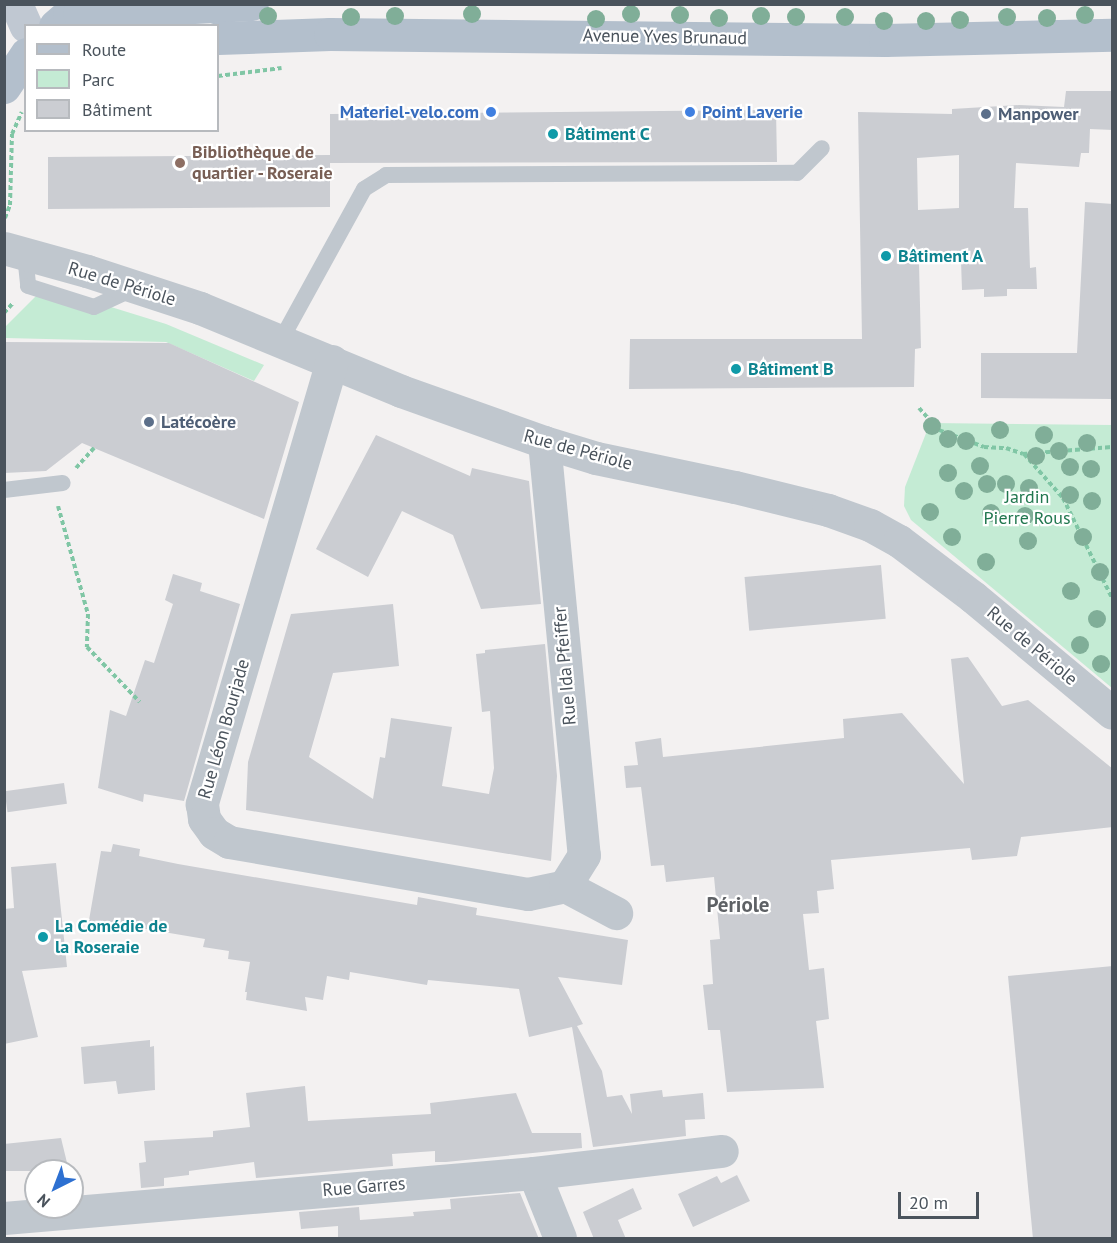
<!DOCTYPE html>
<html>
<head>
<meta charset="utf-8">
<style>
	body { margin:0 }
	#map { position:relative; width:1117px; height:1243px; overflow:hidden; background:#f3f1f1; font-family:"PT Sans",sans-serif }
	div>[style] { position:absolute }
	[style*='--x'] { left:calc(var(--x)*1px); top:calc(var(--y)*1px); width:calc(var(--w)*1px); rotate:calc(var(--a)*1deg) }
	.green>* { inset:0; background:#c4ebd4 }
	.building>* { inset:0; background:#cbcdd2; transform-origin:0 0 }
	.path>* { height:4px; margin-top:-2px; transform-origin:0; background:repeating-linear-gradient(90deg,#80c6a5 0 4.5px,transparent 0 7.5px) }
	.lane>* { height:16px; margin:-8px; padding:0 8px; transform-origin:8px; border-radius:8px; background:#c0c7ce }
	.street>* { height:33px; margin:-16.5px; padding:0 16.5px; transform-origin:16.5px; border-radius:16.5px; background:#c0c7ce }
	.secondary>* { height:33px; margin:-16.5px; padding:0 16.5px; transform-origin:16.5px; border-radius:16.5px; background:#c0c8d2 }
	.primary>* { height:33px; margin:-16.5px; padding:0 16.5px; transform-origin:16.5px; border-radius:16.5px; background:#b3bfcc }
	.trees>* { width:18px; height:18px; margin:-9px; border-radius:50%; background:#80ae98 }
	.dots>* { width:16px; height:16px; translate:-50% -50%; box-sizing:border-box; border:3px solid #fff; border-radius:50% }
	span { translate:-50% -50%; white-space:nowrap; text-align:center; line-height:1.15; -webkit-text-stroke:4.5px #fff; paint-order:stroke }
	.street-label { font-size:18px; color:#4a535c }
	.shop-label { font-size:18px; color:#366cbe; font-weight:700 }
	.right { translate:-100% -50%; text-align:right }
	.left { translate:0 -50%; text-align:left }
	.service-label { font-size:18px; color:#4e5e75; font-weight:700 }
	.culture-label { font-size:18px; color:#0d838f; font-weight:700 }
	.education-label { font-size:18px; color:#785e54; font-weight:700 }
	.park-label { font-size:18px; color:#21774f }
	.quarter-label { font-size:21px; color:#5e6165; font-weight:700 }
	.frame { position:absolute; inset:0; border:6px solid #4a535c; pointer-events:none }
	.legend { position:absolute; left:24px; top:24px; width:195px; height:108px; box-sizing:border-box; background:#fff; border:2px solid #b7babe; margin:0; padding:8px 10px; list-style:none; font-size:18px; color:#4a535c }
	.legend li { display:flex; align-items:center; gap:12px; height:30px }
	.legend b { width:30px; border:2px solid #b7babe }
	.north { position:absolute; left:24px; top:1159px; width:60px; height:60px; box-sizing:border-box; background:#fff; border:2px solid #b7babe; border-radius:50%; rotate:222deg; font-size:16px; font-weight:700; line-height:24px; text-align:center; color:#4a535c }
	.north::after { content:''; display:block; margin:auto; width:21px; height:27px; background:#2d70d1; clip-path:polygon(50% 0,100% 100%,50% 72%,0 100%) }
	.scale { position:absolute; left:898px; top:1192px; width:81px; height:27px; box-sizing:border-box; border:3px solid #4a535c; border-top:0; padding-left:8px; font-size:18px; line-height:21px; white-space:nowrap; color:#4a535c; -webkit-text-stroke:4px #fff; paint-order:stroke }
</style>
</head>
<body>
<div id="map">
	<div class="green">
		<div style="clip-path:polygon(36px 296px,111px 307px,166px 324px,264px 365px,254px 381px,166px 342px,6px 338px,6px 326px)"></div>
		<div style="clip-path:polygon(930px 423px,1112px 425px,1112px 688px,911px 520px,904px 506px,905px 487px)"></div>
	</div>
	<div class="building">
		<div style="clip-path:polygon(evenodd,1066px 91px,1113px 91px,1113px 130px,1090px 129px,1089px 153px,1081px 153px,1079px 167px,1016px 163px,1014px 208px,1028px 208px,1030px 268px,1036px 267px,1037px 289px,1007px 289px,1007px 296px,984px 297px,984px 289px,962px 290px,961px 261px,919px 263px,921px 348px,915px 349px,914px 387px,629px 389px,630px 339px,862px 339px,858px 112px,952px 114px,952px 109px,1019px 105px,1064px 107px,1066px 91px,959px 155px,959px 208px,918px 210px,917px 158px,959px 155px)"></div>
		<div style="clip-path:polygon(776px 110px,777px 162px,330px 163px,330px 207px,48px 209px,48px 157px,330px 155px,330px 114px)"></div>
		<div style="clip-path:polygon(1085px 202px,1113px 204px,1113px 399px,981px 398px,981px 353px,1077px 353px)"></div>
		<div style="clip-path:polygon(4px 342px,169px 343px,299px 402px,264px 519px,82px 443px,46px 471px,4px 473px)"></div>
		<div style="clip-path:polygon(376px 435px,470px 476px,472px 468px,529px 481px,541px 604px,481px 609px,453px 535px,402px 511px,368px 577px,316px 549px)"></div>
		<div style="left:881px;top:565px;width:54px;height:137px;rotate:85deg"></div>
		<div style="clip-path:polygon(173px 574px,202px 583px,200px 591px,240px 604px,184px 801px,144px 794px,143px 802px,98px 788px,110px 710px,126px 716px,145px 660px,154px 663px,173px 604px,165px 600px)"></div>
		<div style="clip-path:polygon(393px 604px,399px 666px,333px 673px,309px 757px,373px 799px,380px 757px,385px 758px,391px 718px,452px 727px,442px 786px,489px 794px,494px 768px,490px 711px,482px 712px,476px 654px,485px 653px,485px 650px,545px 644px,557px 776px,551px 861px,246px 810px,248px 762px,291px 614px)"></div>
		<div style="clip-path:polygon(968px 657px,1002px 706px,1028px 700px,1113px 769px,1113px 827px,1021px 837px,1017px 856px,972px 860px,970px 848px,831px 860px,834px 889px,817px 891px,819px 913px,803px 914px,809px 970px,824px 968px,829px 1019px,816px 1021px,824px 1088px,727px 1092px,720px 1030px,708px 1030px,703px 985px,713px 984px,710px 940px,720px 939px,714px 877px,666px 882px,664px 865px,651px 866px,641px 787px,626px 788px,624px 766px,638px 765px,635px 742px,661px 738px,663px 757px,844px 738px,843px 719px,902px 713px,964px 784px,951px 659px)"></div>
		<div style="left:64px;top:783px;width:21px;height:60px;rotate:82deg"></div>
		<div style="clip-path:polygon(113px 844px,140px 849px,139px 856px,178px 864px,417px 905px,418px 897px,477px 908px,476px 915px,628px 940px,622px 985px,558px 977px,583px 1024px,577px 1026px,602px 1071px,607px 1097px,622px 1095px,632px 1114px,630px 1094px,662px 1090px,663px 1097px,703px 1093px,705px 1119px,685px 1120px,686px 1136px,593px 1147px,572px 1027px,529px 1037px,519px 989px,428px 980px,427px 985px,350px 972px,349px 980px,327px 976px,323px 1000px,305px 997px,307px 1011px,246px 1000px,247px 992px,245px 992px,250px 962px,228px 959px,229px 951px,203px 947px,205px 939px,128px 926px,126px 933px,88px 926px,101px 851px,111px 852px)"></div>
		<div style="clip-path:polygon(56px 863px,67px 967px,22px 971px,38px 1037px,4px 1044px,4px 909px,14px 908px,11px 867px)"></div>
		<div style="clip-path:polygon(1113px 966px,1113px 1239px,1033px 1239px,1008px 976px)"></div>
		<div style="clip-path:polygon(150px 1040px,150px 1047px,154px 1046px,155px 1090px,118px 1094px,116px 1081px,84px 1084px,81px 1047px)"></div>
		<div style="clip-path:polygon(305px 1086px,308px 1121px,431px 1114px,430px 1103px,516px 1093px,532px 1133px,581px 1133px,582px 1148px,446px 1162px,435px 1162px,435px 1151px,392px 1154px,393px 1166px,256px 1178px,254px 1162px,189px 1171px,189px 1175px,164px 1178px,164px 1186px,141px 1188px,139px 1163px,146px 1162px,144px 1141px,213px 1137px,213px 1131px,250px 1127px,246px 1093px)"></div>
		<div style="clip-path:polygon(61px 1138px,69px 1171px,4px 1171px,4px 1144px)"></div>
		<div style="clip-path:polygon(737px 1175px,750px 1201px,693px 1227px,678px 1194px,717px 1176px,721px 1183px)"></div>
		<div style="clip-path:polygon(633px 1188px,642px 1209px,618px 1220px,626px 1239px,594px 1239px,583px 1212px)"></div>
		<div style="clip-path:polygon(520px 1193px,539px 1239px,338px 1239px,338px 1226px,301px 1229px,299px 1212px,359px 1207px,360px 1220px,414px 1216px,413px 1212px,451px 1209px,450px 1199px)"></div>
	</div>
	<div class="path">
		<div style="--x:218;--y:76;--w:64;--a:-7.1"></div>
		<div style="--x:5;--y:218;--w:14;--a:-69"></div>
		<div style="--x:10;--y:205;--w:71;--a:-88.4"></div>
		<div style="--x:12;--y:134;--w:24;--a:-66"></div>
		<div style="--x:4;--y:313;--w:15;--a:-48"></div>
		<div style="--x:919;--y:408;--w:30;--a:48"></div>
		<div style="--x:939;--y:430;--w:48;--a:20.7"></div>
		<div style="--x:984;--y:447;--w:22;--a:3"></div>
		<div style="--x:1006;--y:448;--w:18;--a:19"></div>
		<div style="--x:1023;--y:454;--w:89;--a:-4.5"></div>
		<div style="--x:1024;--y:454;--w:59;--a:48.4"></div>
		<div style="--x:1063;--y:498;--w:111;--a:63.9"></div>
		<div style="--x:76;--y:468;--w:27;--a:-48"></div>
		<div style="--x:58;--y:506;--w:112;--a:74.5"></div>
		<div style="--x:88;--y:614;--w:33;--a:92"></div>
		<div style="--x:87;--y:647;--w:76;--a:46.1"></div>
	</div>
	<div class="lane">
		<div style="--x:25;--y:255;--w:31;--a:84"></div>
		<div style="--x:28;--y:286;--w:69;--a:17.7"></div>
		<div style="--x:94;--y:307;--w:45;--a:-24.9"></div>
		<div style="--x:281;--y:340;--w:172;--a:-61.2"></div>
		<div style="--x:364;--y:189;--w:26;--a:-32"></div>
		<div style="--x:386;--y:175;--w:411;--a:-0.3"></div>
		<div style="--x:797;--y:173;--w:35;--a:-45"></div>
		<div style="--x:4;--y:490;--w:59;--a:-6.8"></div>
	</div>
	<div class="street">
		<div style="--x:4;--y:248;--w:86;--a:15.5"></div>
		<div style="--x:87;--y:271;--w:119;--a:18.1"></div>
		<div style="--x:200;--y:308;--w:217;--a:22.4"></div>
		<div style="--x:401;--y:391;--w:152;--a:19.6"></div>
		<div style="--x:544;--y:442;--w:54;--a:17.1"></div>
		<div style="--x:596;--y:458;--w:142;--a:11.8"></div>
		<div style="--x:735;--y:487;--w:96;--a:13.9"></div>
		<div style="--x:828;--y:510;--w:45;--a:19.7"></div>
		<div style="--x:870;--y:525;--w:33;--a:29"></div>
		<div style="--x:899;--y:541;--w:93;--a:37.1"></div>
		<div style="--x:973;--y:597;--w:181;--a:39.8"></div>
		<div style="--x:332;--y:361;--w:462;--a:106.4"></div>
		<div style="--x:202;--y:804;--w:15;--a:82"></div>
		<div style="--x:204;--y:819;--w:17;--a:54"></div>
		<div style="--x:214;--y:833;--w:17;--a:31"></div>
		<div style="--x:229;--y:842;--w:303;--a:9.9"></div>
		<div style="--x:528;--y:894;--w:38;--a:-12"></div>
		<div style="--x:565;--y:886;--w:58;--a:27.9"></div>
		<div style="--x:544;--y:442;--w:415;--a:84.5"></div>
		<div style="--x:584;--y:855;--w:36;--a:122"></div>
		<div style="--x:534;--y:1173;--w:70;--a:68.2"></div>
		<div style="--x:4;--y:1218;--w:532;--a:-4.85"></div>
		<div style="--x:534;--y:1173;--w:189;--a:-6.7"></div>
	</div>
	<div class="secondary">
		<div style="--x:16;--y:4;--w:24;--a:66"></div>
	</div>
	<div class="primary">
		<div style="--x:55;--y:26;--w:18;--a:-41"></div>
		<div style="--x:69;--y:14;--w:10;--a:-6"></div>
		<div style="--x:79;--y:13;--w:173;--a:-3"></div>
		<div style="--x:218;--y:38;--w:112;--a:-2"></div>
		<div style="--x:330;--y:34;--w:555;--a:0.62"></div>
		<div style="--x:885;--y:40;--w:227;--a:-1.3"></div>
		<div style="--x:4;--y:87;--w:40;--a:-56"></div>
	</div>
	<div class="trees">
		<div style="left:472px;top:14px"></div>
		<div style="left:631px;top:14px"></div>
		<div style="left:680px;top:15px"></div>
		<div style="left:1085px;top:15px"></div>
		<div style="left:268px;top:16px"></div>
		<div style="left:395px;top:16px"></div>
		<div style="left:761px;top:16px"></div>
		<div style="left:351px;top:17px"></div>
		<div style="left:796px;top:17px"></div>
		<div style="left:845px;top:17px"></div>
		<div style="left:1007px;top:17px"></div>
		<div style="left:719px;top:18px"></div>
		<div style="left:1047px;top:18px"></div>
		<div style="left:596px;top:19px"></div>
		<div style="left:960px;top:20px"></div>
		<div style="left:884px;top:21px"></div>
		<div style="left:926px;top:21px"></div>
		<div style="left:932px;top:426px"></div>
		<div style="left:1000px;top:430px"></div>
		<div style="left:1044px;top:435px"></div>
		<div style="left:948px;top:439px"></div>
		<div style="left:966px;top:441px"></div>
		<div style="left:1087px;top:443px"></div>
		<div style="left:1059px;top:451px"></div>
		<div style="left:1036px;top:456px"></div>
		<div style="left:980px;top:466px"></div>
		<div style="left:1070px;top:467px"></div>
		<div style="left:1091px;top:469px"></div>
		<div style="left:948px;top:473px"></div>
		<div style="left:987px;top:484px"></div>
		<div style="left:1006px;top:484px"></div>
		<div style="left:1029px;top:488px"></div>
		<div style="left:964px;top:491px"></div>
		<div style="left:1070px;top:495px"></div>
		<div style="left:1092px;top:501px"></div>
		<div style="left:930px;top:512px"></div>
		<div style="left:991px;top:513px"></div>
		<div style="left:1025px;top:516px"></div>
		<div style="left:952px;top:537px"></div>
		<div style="left:1083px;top:537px"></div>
		<div style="left:1028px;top:541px"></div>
		<div style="left:986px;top:562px"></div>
		<div style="left:1100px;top:572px"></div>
		<div style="left:1071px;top:591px"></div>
		<div style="left:1097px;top:619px"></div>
		<div style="left:1080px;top:645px"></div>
		<div style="left:1101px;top:664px"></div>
	</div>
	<div class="dots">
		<div style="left:491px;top:112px;background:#3f7fe0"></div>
		<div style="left:690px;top:112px;background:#3f7fe0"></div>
		<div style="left:986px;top:114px;background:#5c6f8a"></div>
		<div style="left:553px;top:134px;background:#0f9aa8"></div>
		<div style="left:180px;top:163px;background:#8d6e63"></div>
		<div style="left:886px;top:256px;background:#0f9aa8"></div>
		<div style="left:736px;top:369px;background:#0f9aa8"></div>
		<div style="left:149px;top:422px;background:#5c6f8a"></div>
		<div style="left:43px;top:937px;background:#0f9aa8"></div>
	</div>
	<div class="street-label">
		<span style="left:665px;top:37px;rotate:1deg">Avenue Yves Brunaud</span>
		<span style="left:122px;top:284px;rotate:17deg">Rue de Périole</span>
		<span style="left:578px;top:450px;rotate:15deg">Rue de Périole</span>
		<span style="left:1032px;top:646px;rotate:40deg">Rue de Périole</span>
		<span style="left:565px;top:666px;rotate:-95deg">Rue Ida Pfeiffer</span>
		<span style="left:224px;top:729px;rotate:-74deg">Rue Léon Bourjade</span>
		<span style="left:364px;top:1187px;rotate:-5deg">Rue Garres</span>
	</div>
	<div class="shop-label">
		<span class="right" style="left:479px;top:112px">Materiel-velo.com</span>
		<span class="left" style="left:702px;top:112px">Point Laverie</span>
	</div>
	<div class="service-label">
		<span class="left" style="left:998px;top:114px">Manpower</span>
		<span class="left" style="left:161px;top:422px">Latécoère</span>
	</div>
	<div class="culture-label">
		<span class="left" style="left:565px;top:134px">Bâtiment C</span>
		<span class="left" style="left:898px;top:256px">Bâtiment A</span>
		<span class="left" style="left:748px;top:369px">Bâtiment B</span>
		<span class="left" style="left:55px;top:937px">La Comédie de<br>la Roseraie</span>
	</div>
	<div class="education-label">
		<span class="left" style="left:192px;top:163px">Bibliothèque de<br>quartier - Roseraie</span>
	</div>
	<div class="park-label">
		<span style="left:1027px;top:508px">Jardin<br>Pierre Rous</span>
	</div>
	<div class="quarter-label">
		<span style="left:738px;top:905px">Périole</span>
	</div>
	<div class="frame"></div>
	<ul class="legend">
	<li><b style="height:8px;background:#b3bfcc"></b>Route</li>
	<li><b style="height:16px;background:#c4ebd4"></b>Parc</li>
	<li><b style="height:16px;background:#cbcdd2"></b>Bâtiment</li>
	</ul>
	<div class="north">N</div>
	<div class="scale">20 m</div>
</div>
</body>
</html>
